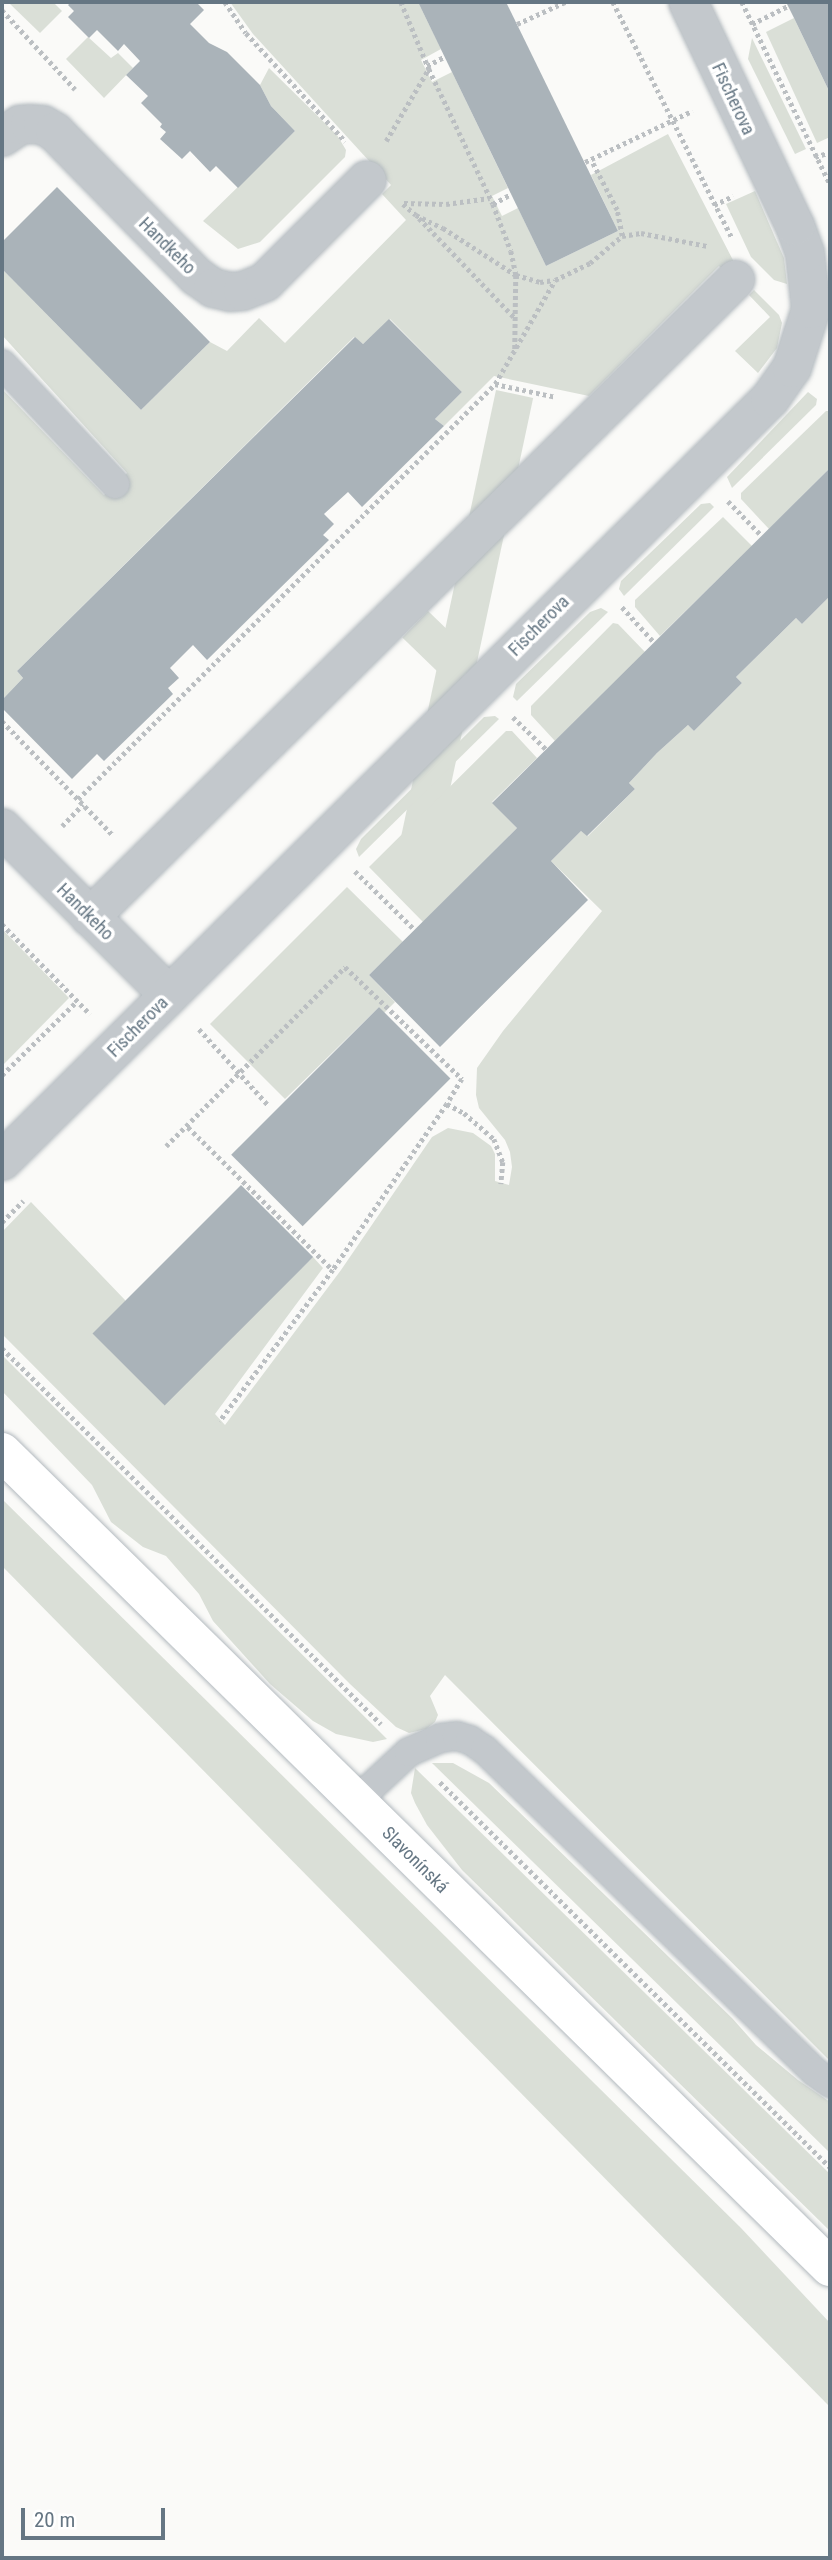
<!DOCTYPE html>
<html>
<head>
<meta charset="utf-8">
<style>
	body { margin:0 }
	#map { position:relative; width:832px; height:2560px; overflow:hidden; background:#fafaf8; font-family:"Roboto Condensed",sans-serif }
	div>[style] { position:absolute }
	[style*='--x'] { left:calc(var(--x)*1px); top:calc(var(--y)*1px); width:calc(var(--w)*1px); rotate:calc(var(--a)*1deg) }
	.green>* { inset:0; background:#dadfd7; transform-origin:0 0 }
	.building>* { inset:0; background:#aab3b9; transform-origin:0 0 }
	.path>* { height:4.5px; margin-top:-2.25px; transform-origin:0; background:repeating-linear-gradient(90deg,#bbbfc2 0 3.5px,transparent 0 7px) }
	.roads { filter:drop-shadow(0 0 2px #b3babf) drop-shadow(0 0 2px #b3babf) }
	.lane>* { height:28px; margin:-14px; padding:0 14px; transform-origin:14px; border-radius:14px; background:#c3c8cc }
	.street>* { height:38px; margin:-19px; padding:0 19px; transform-origin:19px; border-radius:19px; background:#c3c8cc }
	.secondary>* { height:38px; margin:-19px; padding:0 19px; transform-origin:19px; border-radius:19px; background:#fff }
	span { translate:-50% -50%; white-space:nowrap; text-align:center; line-height:1.15; -webkit-text-stroke:7px #fff; paint-order:stroke }
	.street-label { font-size:18px; color:#657683 }
	.frame { position:absolute; inset:0; border:4px solid #657683; pointer-events:none }
	.scale { position:absolute; left:21px; top:2508px; width:144px; height:32px; box-sizing:border-box; border:4px solid #657683; border-top:0; padding-left:9px; font-size:21px; line-height:24px; white-space:nowrap; color:#657683; -webkit-text-stroke:5px #fff; paint-order:stroke }
</style>
</head>
<body>
<div id="map">
	<div class="green">
		<div style="clip-path:polygon(8px 2px,53px 2px,62px 11px,40px 33px)"></div>
		<div style="clip-path:polygon(230px 2px,418px 2px,441px 49px,421px 60px,432px 82px,452px 72px,508px 188px,492px 196px,502px 216px,518px 208px,546px 266px,618px 231px,591px 175px,668px 134px,736px 266px,728px 274px,719px 266px,589px 396px,494px 376px,444px 426px,435px 419px,462px 392px,390px 319px,363px 344px,354px 337px,17px 671px,23px 678px,2px 700px,2px 389px,104px 495px,127px 473px,2px 335px,2px 269px,141px 410px,210px 342px,227px 351px,259px 318px,285px 343px,406px 220px,382px 194px,391px 185px,253px 34px)"></div>
		<div style="clip-path:polygon(794px 18px,830px 93px,830px 137px,817px 143px,766px 32px)"></div>
		<div style="clip-path:polygon(88px 37px,111px 58px,118px 53px,133px 68px,104px 98px,66px 59px)"></div>
		<div style="clip-path:polygon(752px 38px,806px 149px,795px 154px,748px 59px)"></div>
		<div style="clip-path:polygon(269px 68px,337px 135px,346px 150px,345px 157px,260px 242px,238px 249px,203px 221px,295px 131px,271px 106px,260px 85px)"></div>
		<div style="clip-path:polygon(755px 191px,784px 258px,787px 284px,774px 280px,751px 257px,726px 204px)"></div>
		<div style="clip-path:polygon(754px 290px,779px 315px,782px 323px,777px 348px,758px 373px,735px 351px,770px 317px,749px 295px)"></div>
		<div style="left:496px;top:390px;width:38px;height:507px;rotate:12deg"></div>
		<div style="clip-path:polygon(808px 392px,817px 399px,816px 405px,732px 488px,727px 477px)"></div>
		<div style="clip-path:polygon(826px 411px,830px 411px,830px 468px,769px 529px,741px 499px,741px 493px)"></div>
		<div style="clip-path:polygon(710px 503px,714px 507px,624px 596px,619px 589px,621px 581px,701px 504px)"></div>
		<div style="clip-path:polygon(723px 517px,752px 546px,660px 636px,635px 607px,635px 600px)"></div>
		<div style="clip-path:polygon(830px 596px,830px 2061px,445px 1675px,430px 1696px,438px 1715px,435px 1722px,426px 1729px,409px 1733px,396px 1727px,350px 1684px,2px 1334px,2px 1232px,31px 1202px,125px 1300px,164px 1405px,313px 1257px,323px 1268px,215px 1414px,225px 1425px,341px 1270px,432px 1137px,448px 1128px,473px 1133px,491px 1146px,495px 1154px,495px 1181px,509px 1185px,512px 1167px,510px 1152px,505px 1140px,479px 1108px,476px 1095px,477px 1068px,503px 1031px,602px 911px,551px 861px,581px 831px,588px 836px,635px 789px,629px 783px,657px 753px,688px 725px,694px 731px,742px 683px,736px 677px,796px 618px,802px 624px)"></div>
		<div style="clip-path:polygon(601px 608px,608px 612px,517px 701px,513px 697px,516px 684px,590px 612px)"></div>
		<div style="left:428px;top:611px;width:64px;height:37px;rotate:44deg"></div>
		<div style="clip-path:polygon(613px 623px,618px 624px,645px 652px,555px 741px,531px 715px,531px 706px)"></div>
		<div style="clip-path:polygon(495px 716px,499px 719px,359px 857px,356px 849px,361px 839px,484px 717px)"></div>
		<div style="clip-path:polygon(506px 731px,512px 731px,537px 758px,492px 802px,517px 828px,423px 922px,369px 867px)"></div>
		<div style="clip-path:polygon(347px 887px,403px 942px,369px 975px,395px 1002px,384px 1013px,379px 1007px,285px 1099px,210px 1024px)"></div>
		<div style="clip-path:polygon(2px 929px,69px 998px,2px 1066px)"></div>
		<div style="clip-path:polygon(2px 1355px,144px 1497px,387px 1739px,373px 1742px,336px 1734px,313px 1721px,270px 1684px,213px 1621px,199px 1594px,166px 1556px,143px 1547px,111px 1522px,92px 1485px,2px 1391px)"></div>
		<div style="clip-path:polygon(2px 1499px,741px 2228px,830px 2323px,830px 2407px,2px 1566px)"></div>
		<div style="clip-path:polygon(432px 1763px,453px 1763px,489px 1783px,732px 2018px,756px 2045px,798px 2080px,830px 2102px,830px 2153px)"></div>
		<div style="clip-path:polygon(415px 1768px,830px 2174px,830px 2231px,462px 1870px,427px 1825px,415px 1803px,411px 1793px)"></div>
	</div>
	<div class="building">
		<div style="clip-path:polygon(71px 2px,196px 2px,204px 10px,190px 24px,209px 43px,227px 52px,260px 85px,271px 106px,295px 131px,238px 188px,216px 166px,210px 172px,190px 151px,182px 159px,160px 139px,166px 132px,160px 127px,162px 124px,141px 103px,148px 96px,126px 75px,140px 61px,124px 44px,118px 51px,97px 30px,89px 38px,68px 17px,74px 11px,68px 5px)"></div>
		<div style="clip-path:polygon(418px 2px,506px 2px,618px 231px,546px 266px)"></div>
		<div style="clip-path:polygon(786px 2px,830px 2px,830px 93px,794px 18px)"></div>
		<div style="clip-path:polygon(57px 187px,210px 342px,141px 410px,2px 269px,2px 242px)"></div>
		<div style="clip-path:polygon(389px 319px,462px 392px,435px 419px,444px 426px,362px 507px,348px 492px,324px 514px,334px 524px,323px 535px,329px 540px,207px 660px,193px 645px,170px 668px,179px 678px,168px 688px,173px 694px,104px 761px,97px 754px,72px 779px,2px 708px,2px 700px,23px 678px,17px 671px,355px 337px,363px 344px)"></div>
		<div style="clip-path:polygon(830px 468px,830px 596px,802px 624px,796px 618px,736px 677px,742px 683px,694px 731px,688px 725px,657px 753px,629px 783px,635px 789px,587px 836px,581px 831px,551px 861px,588px 900px,440px 1047px,369px 975px,517px 828px,492px 803px)"></div>
		<div style="left:379px;top:1007px;width:101px;height:209px;rotate:45deg"></div>
		<div style="left:241px;top:1185px;width:102px;height:210px;rotate:45deg"></div>
	</div>
	<div class="path">
		<div style="--x:225;--y:2;--w:37;--a:56"></div>
		<div style="--x:246;--y:33;--w:147;--a:47.5"></div>
		<div style="--x:401;--y:2;--w:73;--a:67.3"></div>
		<div style="--x:429;--y:69;--w:149;--a:64.6"></div>
		<div style="--x:493;--y:204;--w:50;--a:69"></div>
		<div style="--x:511;--y:251;--w:25;--a:78"></div>
		<div style="--x:516;--y:275;--w:74;--a:90.8"></div>
		<div style="--x:613;--y:2;--w:264;--a:63.2"></div>
		<div style="--x:742;--y:2;--w:202;--a:64.2"></div>
		<div style="--x:2;--y:10;--w:108;--a:47.3"></div>
		<div style="--x:517;--y:24;--w:53;--a:-24.6"></div>
		<div style="--x:752;--y:24;--w:40;--a:-26.6"></div>
		<div style="--x:427;--y:66;--w:19;--a:-28"></div>
		<div style="--x:386;--y:141;--w:82;--a:-59.4"></div>
		<div style="--x:815;--y:157;--w:16;--a:-18"></div>
		<div style="--x:585;--y:162;--w:119;--a:-25.5"></div>
		<div style="--x:404;--y:203;--w:42;--a:1.4"></div>
		<div style="--x:446;--y:204;--w:44;--a:-7.8"></div>
		<div style="--x:403;--y:204;--w:17;--a:40"></div>
		<div style="--x:416;--y:215;--w:30;--a:26"></div>
		<div style="--x:443;--y:228;--w:87;--a:32.8"></div>
		<div style="--x:516;--y:275;--w:25;--a:16"></div>
		<div style="--x:540;--y:282;--w:14;--a:-8"></div>
		<div style="--x:493;--y:204;--w:21;--a:-29"></div>
		<div style="--x:714;--y:205;--w:21;--a:-25"></div>
		<div style="--x:419;--y:218;--w:139;--a:46.2"></div>
		<div style="--x:622;--y:236;--w:19;--a:-9"></div>
		<div style="--x:641;--y:233;--w:67;--a:11.1"></div>
		<div style="--x:495;--y:384;--w:62;--a:12"></div>
		<div style="--x:728;--y:501;--w:49;--a:45.8"></div>
		<div style="--x:622;--y:607;--w:47;--a:47.6"></div>
		<div style="--x:513;--y:717;--w:46;--a:44.1"></div>
		<div style="--x:2;--y:721;--w:158;--a:45.8"></div>
		<div style="--x:78;--y:799;--w:588;--a:-44.86"></div>
		<div style="--x:495;--y:384;--w:120;--a:-60"></div>
		<div style="--x:555;--y:280;--w:39;--a:-26"></div>
		<div style="--x:590;--y:263;--w:42;--a:-40.2"></div>
		<div style="--x:622;--y:236;--w:26;--a:-101"></div>
		<div style="--x:617;--y:210;--w:56;--a:-117.5"></div>
		<div style="--x:62;--y:826;--w:30;--a:-46"></div>
		<div style="--x:355;--y:871;--w:84;--a:44.5"></div>
		<div style="--x:2;--y:924;--w:126;--a:45.6"></div>
		<div style="--x:199;--y:1029;--w:104;--a:47.7"></div>
		<div style="--x:2;--y:1075;--w:105;--a:-44.6"></div>
		<div style="--x:447;--y:1104;--w:19;--a:28"></div>
		<div style="--x:464;--y:1113;--w:40;--a:41"></div>
		<div style="--x:494;--y:1139;--w:25;--a:69"></div>
		<div style="--x:503;--y:1162;--w:22;--a:95"></div>
		<div style="--x:188;--y:1127;--w:204;--a:44.6"></div>
		<div style="--x:166;--y:1146;--w:253;--a:-45"></div>
		<div style="--x:345;--y:967;--w:162;--a:43.7"></div>
		<div style="--x:462;--y:1079;--w:29;--a:121"></div>
		<div style="--x:447;--y:1104;--w:201;--a:124.5"></div>
		<div style="--x:333;--y:1270;--w:189;--a:126.8"></div>
		<div style="--x:2;--y:1222;--w:30;--a:-45"></div>
		<div style="--x:2;--y:1348;--w:534;--a:44.77"></div>
		<div style="--x:440;--y:1782;--w:548;--a:44.63"></div>
	</div>
	<div class="roads">
		<div class="lane">
			<div style="--x:2;--y:364;--w:165;--a:46.7"></div>
			<div style="--x:356;--y:1801;--w:72;--a:-42.8"></div>
			<div style="--x:409;--y:1752;--w:34;--a:-24"></div>
			<div style="--x:440;--y:1738;--w:17;--a:-7"></div>
			<div style="--x:457;--y:1736;--w:14;--a:17"></div>
			<div style="--x:470;--y:1740;--w:18;--a:34"></div>
			<div style="--x:485;--y:1750;--w:461;--a:44.3"></div>
			<div style="--x:815;--y:2072;--w:19;--a:36"></div>
		</div>
		<div class="street">
			<div style="--x:2;--y:137;--w:22;--a:-34"></div>
			<div style="--x:20;--y:125;--w:10;--a:-6"></div>
			<div style="--x:30;--y:124;--w:13;--a:4"></div>
			<div style="--x:43;--y:125;--w:14;--a:30"></div>
			<div style="--x:55;--y:132;--w:202;--a:45.6"></div>
			<div style="--x:196;--y:276;--w:21;--a:35"></div>
			<div style="--x:213;--y:288;--w:17;--a:13"></div>
			<div style="--x:230;--y:292;--w:13;--a:-4"></div>
			<div style="--x:243;--y:291;--w:24;--a:-22"></div>
			<div style="--x:265;--y:282;--w:144;--a:-45"></div>
			<div style="--x:2;--y:828;--w:236;--a:45"></div>
			<div style="--x:90;--y:917;--w:907;--a:-44.64"></div>
			<div style="--x:2;--y:1161;--w:1082;--a:-44.78"></div>
			<div style="--x:770;--y:399;--w:38;--a:-55"></div>
			<div style="--x:792;--y:368;--w:62;--a:-72.1"></div>
			<div style="--x:811;--y:309;--w:56;--a:-96.1"></div>
			<div style="--x:805;--y:253;--w:29;--a:-110"></div>
			<div style="--x:795;--y:226;--w:248;--a:-115.5"></div>
		</div>
		<div class="secondary">
			<div style="--x:2;--y:1452;--w:1162;--a:44.55"></div>
		</div>
	</div>
	<div class="street-label">
		<span style="left:733px;top:99px;rotate:65deg">Fischerova</span>
		<span style="left:167px;top:246px;rotate:45deg">Handkeho</span>
		<span style="left:539px;top:626px;rotate:-45deg">Fischerova</span>
		<span style="left:85px;top:912px;rotate:45deg">Handkeho</span>
		<span style="left:138px;top:1027px;rotate:-45deg">Fischerova</span>
		<span style="left:415px;top:1860px;rotate:45deg">Slavonínská</span>
	</div>
	<div class="frame"></div>
	<div class="scale">20 m</div>
</div>
</body>
</html>
